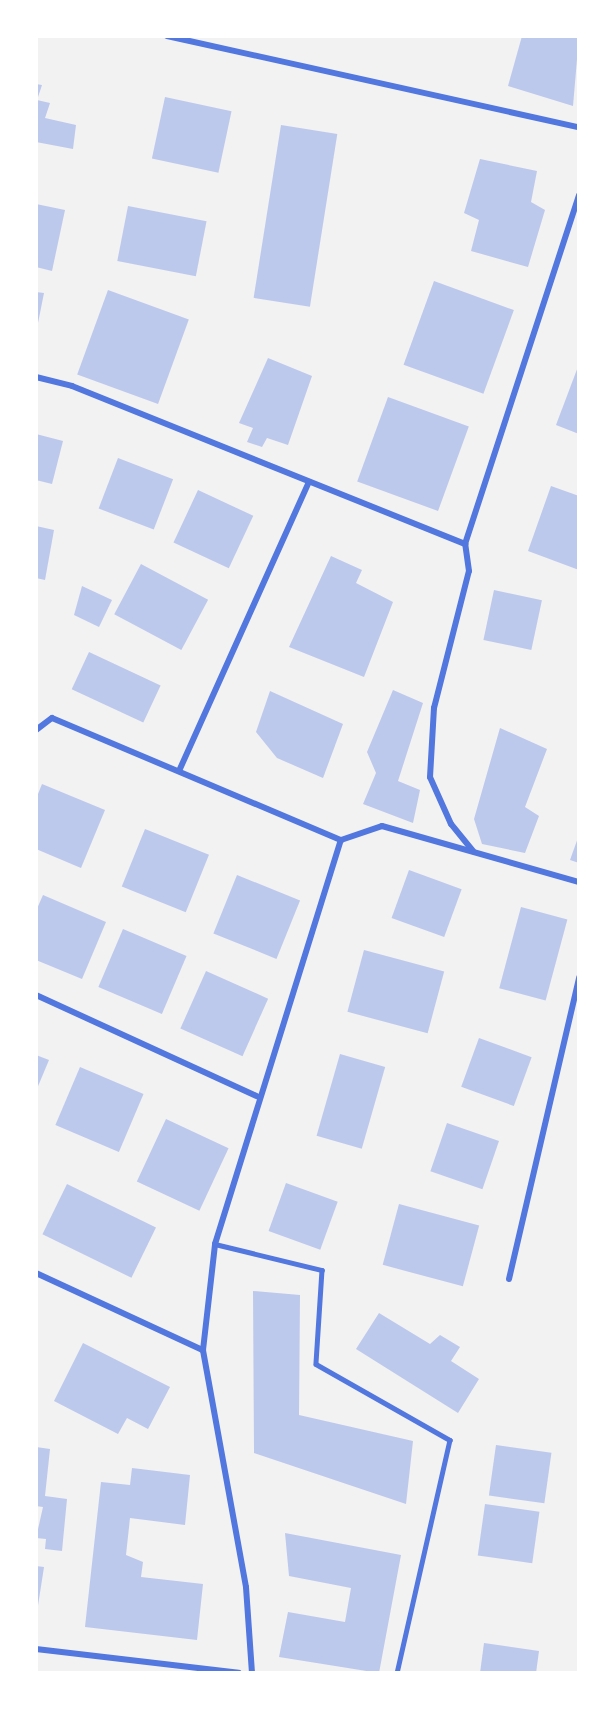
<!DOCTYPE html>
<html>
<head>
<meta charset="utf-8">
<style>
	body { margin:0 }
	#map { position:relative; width:615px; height:1709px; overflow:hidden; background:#f2f2f2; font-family:"DM Sans",sans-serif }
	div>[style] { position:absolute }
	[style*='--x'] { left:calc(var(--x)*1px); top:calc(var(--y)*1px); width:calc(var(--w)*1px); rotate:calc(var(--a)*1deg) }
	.building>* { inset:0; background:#bdc9ec; transform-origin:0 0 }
	.service>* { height:4.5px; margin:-2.25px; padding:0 2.25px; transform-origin:2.25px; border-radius:2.25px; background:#5277de }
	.minor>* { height:6px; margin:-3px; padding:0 3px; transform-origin:3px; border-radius:3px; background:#5277de }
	span { translate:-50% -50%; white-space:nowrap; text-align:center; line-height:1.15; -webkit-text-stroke:4.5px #fff; paint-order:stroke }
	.frame { position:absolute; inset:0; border:38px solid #fff; pointer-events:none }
</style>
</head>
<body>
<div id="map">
	<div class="building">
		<div style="clip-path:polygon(522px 36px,579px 36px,573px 106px,508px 86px)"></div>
		<div style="clip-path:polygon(36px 84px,42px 85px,37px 100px,50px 103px,45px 118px,76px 125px,73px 149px,36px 142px)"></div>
		<div style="left:165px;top:97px;width:68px;height:63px;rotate:12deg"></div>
		<div style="left:281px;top:125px;width:57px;height:175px;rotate:9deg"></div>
		<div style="clip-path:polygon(480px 159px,537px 171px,531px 202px,545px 210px,528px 267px,471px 251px,479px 220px,464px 213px)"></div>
		<div style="clip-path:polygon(36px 204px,65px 210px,52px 271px,36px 267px)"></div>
		<div style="left:128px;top:206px;width:80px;height:56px;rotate:11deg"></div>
		<div style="left:434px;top:281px;width:85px;height:89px;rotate:20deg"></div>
		<div style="left:108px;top:290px;width:86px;height:90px;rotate:20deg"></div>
		<div style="clip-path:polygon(36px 292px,44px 293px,37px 328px,36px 328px)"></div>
		<div style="clip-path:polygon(268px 358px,312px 376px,288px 445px,267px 438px,262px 447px,247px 442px,253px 428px,239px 423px)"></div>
		<div style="clip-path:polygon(579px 364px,579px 434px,556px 425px)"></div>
		<div style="left:388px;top:397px;width:86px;height:90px;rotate:20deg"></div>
		<div style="clip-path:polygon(36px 434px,63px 441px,52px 484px,36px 480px)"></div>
		<div style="left:118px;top:458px;width:59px;height:54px;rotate:21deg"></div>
		<div style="clip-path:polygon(551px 486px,579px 496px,579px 570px,528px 551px)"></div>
		<div style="left:198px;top:490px;width:61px;height:58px;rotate:25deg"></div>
		<div style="clip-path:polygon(36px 526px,54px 530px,45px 580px,36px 578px)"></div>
		<div style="clip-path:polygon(331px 556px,362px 570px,356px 583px,393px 602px,364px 677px,289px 647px)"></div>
		<div style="left:141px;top:564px;width:76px;height:57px;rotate:28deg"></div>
		<div style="clip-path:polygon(82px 586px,112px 600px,99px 627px,74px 615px)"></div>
		<div style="left:494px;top:590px;width:49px;height:51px;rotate:12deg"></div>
		<div style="left:89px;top:652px;width:79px;height:41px;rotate:25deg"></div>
		<div style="clip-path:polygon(393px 690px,423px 703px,398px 781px,420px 790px,413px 823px,363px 804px,376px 773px,367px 752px)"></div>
		<div style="clip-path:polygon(270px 691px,343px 724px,323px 778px,277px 758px,256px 732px)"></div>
		<div style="clip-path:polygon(500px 728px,547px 749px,525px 807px,539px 816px,525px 853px,482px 844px,474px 819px)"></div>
		<div style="clip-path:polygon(42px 784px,105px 810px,81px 868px,36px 849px,36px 799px)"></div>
		<div style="left:145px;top:829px;width:69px;height:62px;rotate:22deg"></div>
		<div style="clip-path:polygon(579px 835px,579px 863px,570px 860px)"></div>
		<div style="left:409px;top:870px;width:56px;height:51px;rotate:20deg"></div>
		<div style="left:237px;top:875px;width:68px;height:63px;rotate:22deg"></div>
		<div style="clip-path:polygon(43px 895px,106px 922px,82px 979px,36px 960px,36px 911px)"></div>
		<div style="left:521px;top:907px;width:48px;height:84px;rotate:15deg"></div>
		<div style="left:123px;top:929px;width:69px;height:63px;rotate:23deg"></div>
		<div style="left:364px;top:950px;width:83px;height:64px;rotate:15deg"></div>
		<div style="left:206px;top:971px;width:68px;height:63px;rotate:24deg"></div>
		<div style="left:479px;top:1038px;width:56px;height:52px;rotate:20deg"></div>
		<div style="left:340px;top:1054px;width:47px;height:85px;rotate:16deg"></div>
		<div style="clip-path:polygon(36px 1055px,49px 1060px,36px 1091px)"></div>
		<div style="left:80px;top:1067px;width:69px;height:63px;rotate:23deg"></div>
		<div style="left:166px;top:1119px;width:69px;height:69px;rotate:25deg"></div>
		<div style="left:447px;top:1123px;width:55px;height:51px;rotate:19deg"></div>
		<div style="left:286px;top:1183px;width:55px;height:51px;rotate:20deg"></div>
		<div style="left:67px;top:1184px;width:99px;height:56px;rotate:26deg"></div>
		<div style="left:399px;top:1204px;width:83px;height:63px;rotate:15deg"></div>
		<div style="clip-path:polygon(253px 1291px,300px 1295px,299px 1415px,413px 1441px,406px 1504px,254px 1453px)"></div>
		<div style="clip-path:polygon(379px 1313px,430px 1344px,440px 1335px,460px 1347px,451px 1361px,479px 1379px,458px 1413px,356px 1349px)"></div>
		<div style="clip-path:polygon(83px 1343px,170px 1387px,148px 1429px,127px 1418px,118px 1434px,54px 1401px)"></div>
		<div style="left:496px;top:1445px;width:56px;height:51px;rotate:8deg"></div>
		<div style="clip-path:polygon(36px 1447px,50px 1449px,45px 1496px,67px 1499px,62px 1551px,45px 1549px,46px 1539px,36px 1538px,43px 1507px,36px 1506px)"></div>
		<div style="clip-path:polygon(132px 1468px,190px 1475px,185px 1525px,130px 1518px,126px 1555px,143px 1562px,141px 1577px,203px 1584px,197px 1640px,85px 1627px,101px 1482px,130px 1485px)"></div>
		<div style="left:485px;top:1504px;width:55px;height:52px;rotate:8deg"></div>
		<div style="clip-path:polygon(285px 1533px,401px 1555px,379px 1673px,279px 1657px,288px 1612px,345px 1622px,351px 1588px,289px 1576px)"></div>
		<div style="clip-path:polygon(36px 1566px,44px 1567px,37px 1612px,36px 1612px)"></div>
		<div style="clip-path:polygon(484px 1643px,539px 1651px,536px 1673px,480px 1673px)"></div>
	</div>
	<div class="service">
		<div style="--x:215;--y:1244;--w:110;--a:13.7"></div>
		<div style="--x:322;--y:1270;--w:94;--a:93.7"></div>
		<div style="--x:316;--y:1364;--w:154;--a:29.6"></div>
		<div style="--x:450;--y:1440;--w:239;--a:102.8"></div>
	</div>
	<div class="minor">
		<div style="--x:167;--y:36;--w:422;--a:12.5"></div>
		<div style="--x:36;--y:377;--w:37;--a:14"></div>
		<div style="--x:72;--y:386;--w:424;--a:21.9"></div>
		<div style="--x:36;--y:730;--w:20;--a:-37"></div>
		<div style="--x:52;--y:718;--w:314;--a:22.9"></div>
		<div style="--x:341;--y:840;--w:43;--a:-18.9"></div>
		<div style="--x:382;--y:826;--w:205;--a:15.9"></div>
		<div style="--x:179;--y:771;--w:317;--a:-65.8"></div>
		<div style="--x:473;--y:851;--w:35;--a:-129"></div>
		<div style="--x:451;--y:824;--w:51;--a:-114.1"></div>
		<div style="--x:430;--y:777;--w:69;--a:-86.7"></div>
		<div style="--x:434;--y:708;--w:141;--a:-75.7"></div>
		<div style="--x:469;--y:571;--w:27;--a:-98"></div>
		<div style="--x:465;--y:544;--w:367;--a:-71.9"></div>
		<div style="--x:36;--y:995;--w:243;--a:24.6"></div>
		<div style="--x:36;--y:1273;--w:184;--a:24.8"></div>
		<div style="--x:509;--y:1279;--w:310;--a:-76.9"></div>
		<div style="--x:36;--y:1649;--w:204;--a:6.7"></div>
		<div style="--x:252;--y:1673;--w:86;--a:-94"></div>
		<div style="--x:246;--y:1587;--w:241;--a:-100.3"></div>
		<div style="--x:203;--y:1350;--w:107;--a:-83.5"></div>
		<div style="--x:215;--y:1244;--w:423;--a:-72.7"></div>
	</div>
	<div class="frame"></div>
</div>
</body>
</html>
